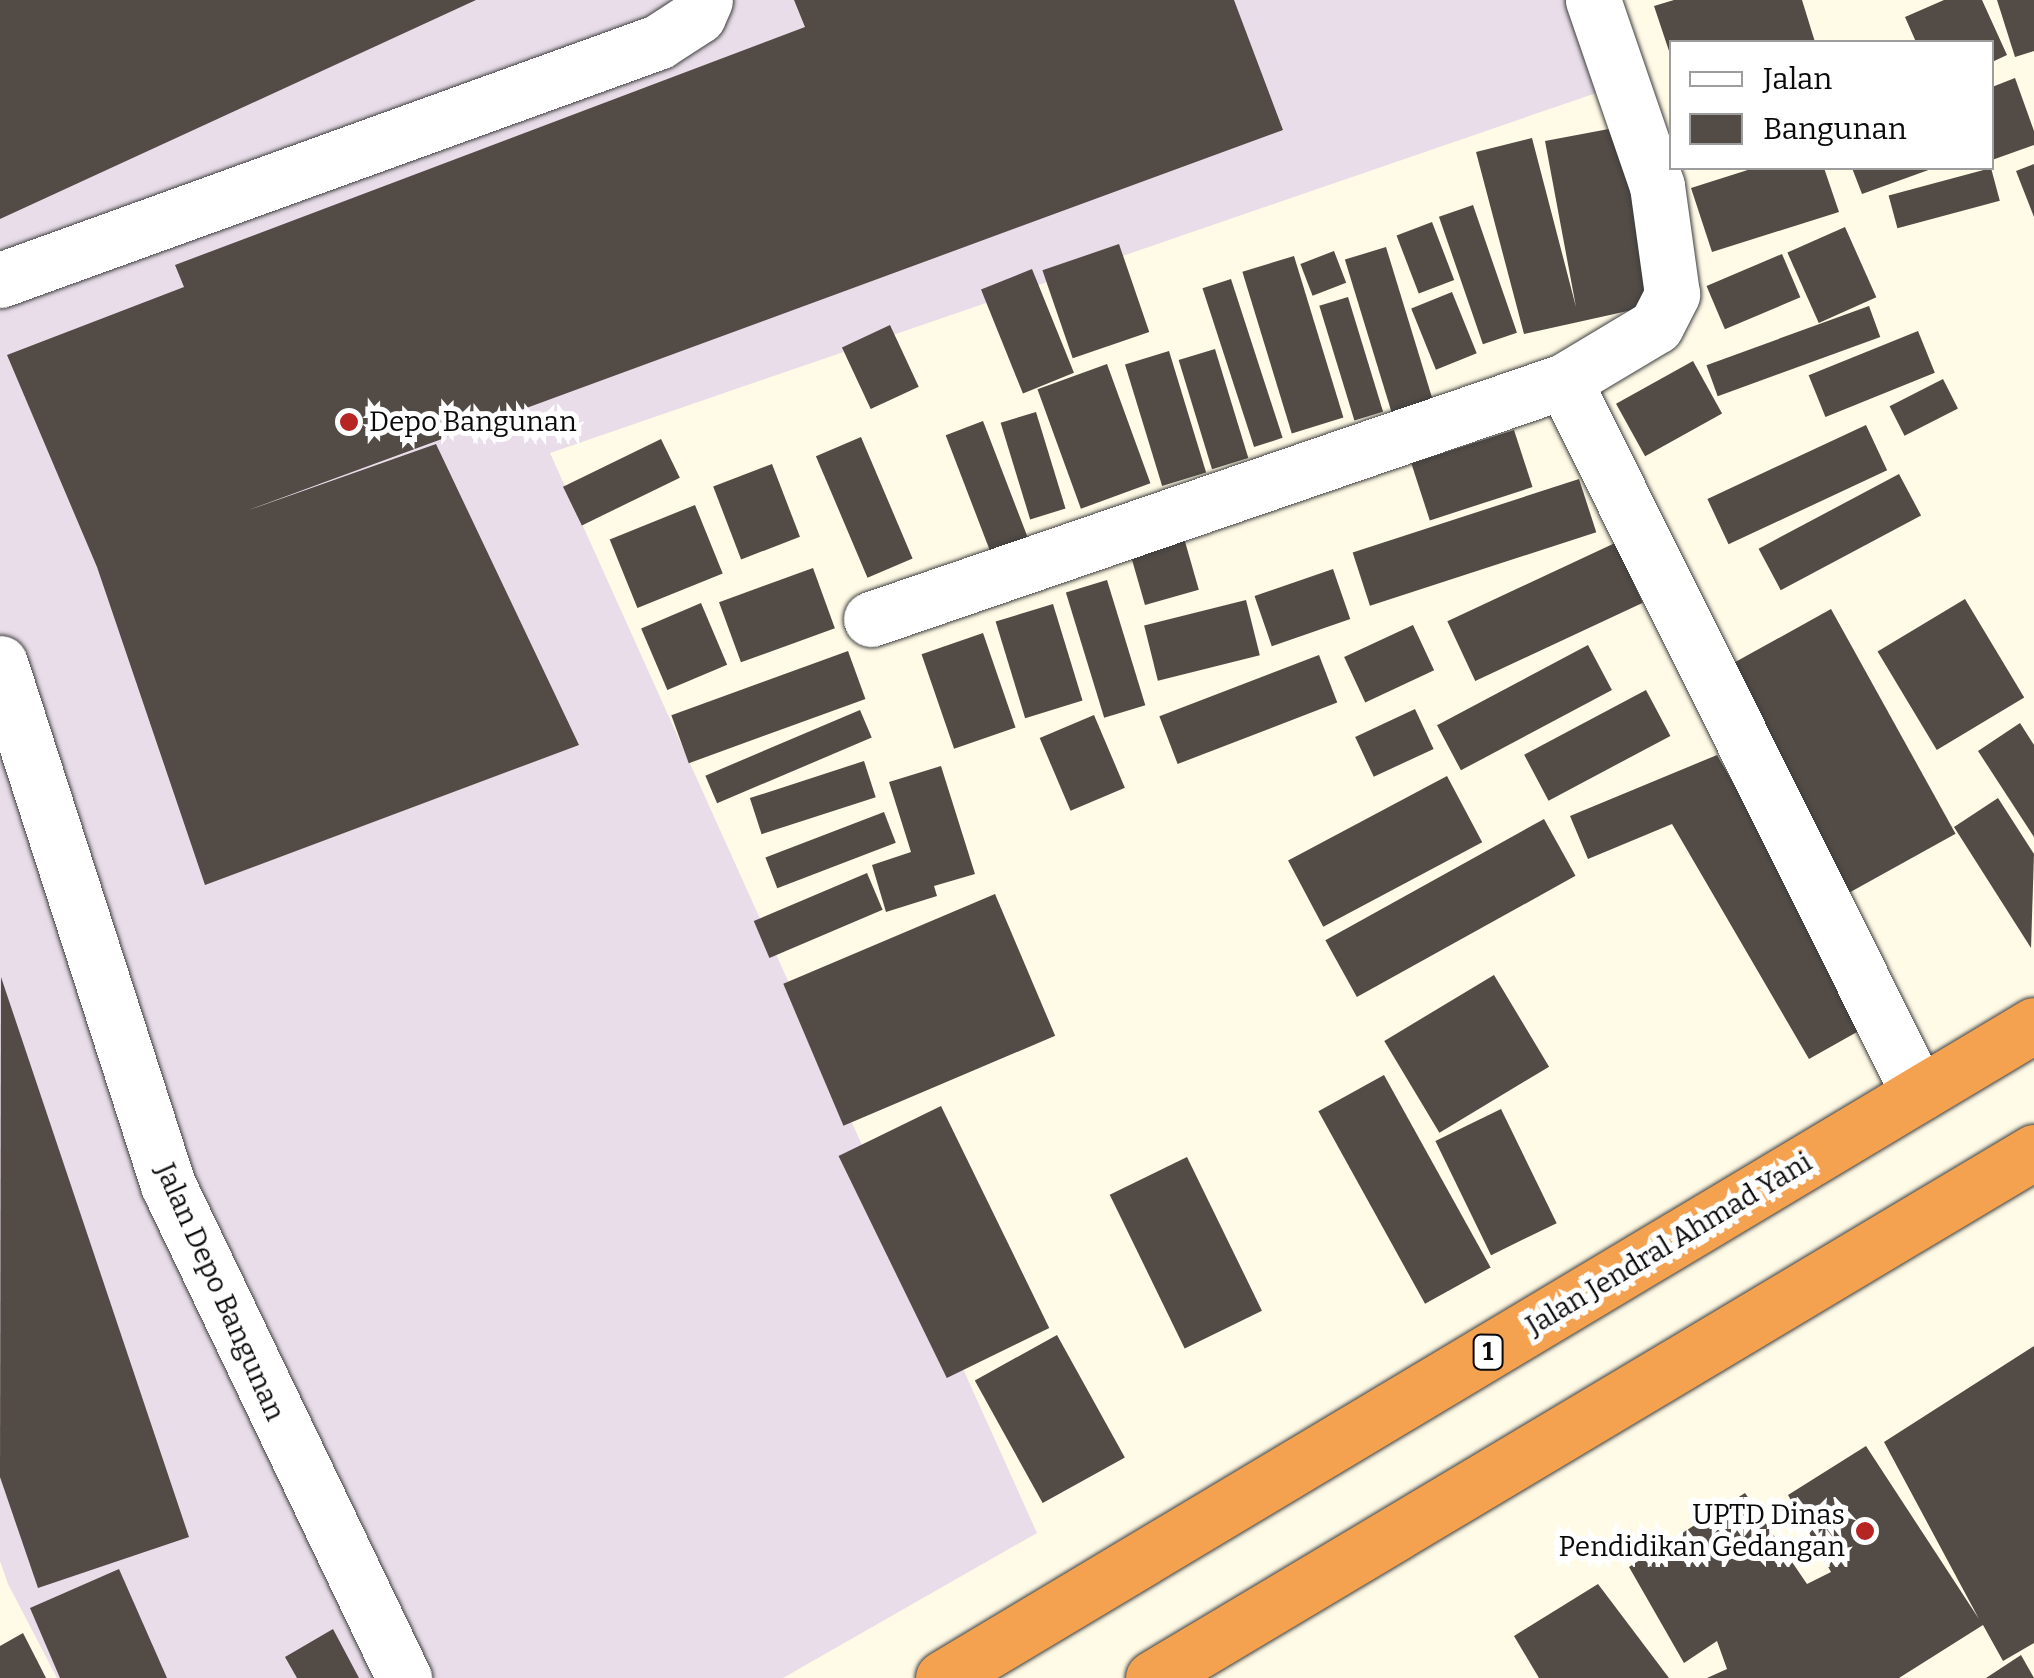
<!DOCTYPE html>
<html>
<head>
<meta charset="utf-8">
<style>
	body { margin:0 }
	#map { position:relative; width:2034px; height:1678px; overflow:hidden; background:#fffbe6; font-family:Bitter,serif }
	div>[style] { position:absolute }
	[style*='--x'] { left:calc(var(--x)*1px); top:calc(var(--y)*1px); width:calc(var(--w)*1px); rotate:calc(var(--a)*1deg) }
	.industrial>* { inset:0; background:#e8dde9 }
	.building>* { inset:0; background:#524b46; transform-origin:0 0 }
	.roads { filter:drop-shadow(0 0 2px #3d3d3d) drop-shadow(0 0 2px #3d3d3d) }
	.minor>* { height:55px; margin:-27.5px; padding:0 27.5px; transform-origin:27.5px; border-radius:27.5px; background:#fff }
	.highway>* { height:55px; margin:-27.5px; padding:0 27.5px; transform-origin:27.5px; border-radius:27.5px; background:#f4a24f }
	.dots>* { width:28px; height:28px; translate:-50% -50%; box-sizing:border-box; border:5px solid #fff; border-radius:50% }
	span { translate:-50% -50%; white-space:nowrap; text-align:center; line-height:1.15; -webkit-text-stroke:10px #fff; paint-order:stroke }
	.shield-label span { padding:2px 8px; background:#fff; border:2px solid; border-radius:8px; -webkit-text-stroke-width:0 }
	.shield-label { font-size:25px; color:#0a0a0a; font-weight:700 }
	.poi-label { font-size:28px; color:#0a0a0a }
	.left { translate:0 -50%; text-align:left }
	.right { translate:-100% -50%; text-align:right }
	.street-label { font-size:28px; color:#0a0a0a }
	.legend { position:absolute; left:1669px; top:40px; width:325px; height:130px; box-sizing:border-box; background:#fff; border:2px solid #9d9d9d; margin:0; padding:12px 18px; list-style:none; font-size:30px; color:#0a0a0a }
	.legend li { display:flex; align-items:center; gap:20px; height:50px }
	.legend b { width:50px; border:2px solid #9d9d9d }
</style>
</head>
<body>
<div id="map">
	<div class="industrial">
		<div style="clip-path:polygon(0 0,1575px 0,1605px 90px,550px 453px,1037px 1533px,783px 1678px,57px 1678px,8px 1584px,0 1561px)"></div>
	</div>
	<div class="building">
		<div style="clip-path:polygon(0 0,476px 0,0 219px)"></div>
		<div style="clip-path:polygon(794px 0,1234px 0,1283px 130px,246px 511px,436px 444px,579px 745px,205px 885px,97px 567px,7px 355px,184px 287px,175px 265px,805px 27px)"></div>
		<div style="clip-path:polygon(1674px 0,1802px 0,1815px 42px,1672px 42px,1671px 57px,1654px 6px)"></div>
		<div style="clip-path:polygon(1944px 0,1982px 0,2007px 55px,1992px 62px,1992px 42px,1916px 42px,1905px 17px)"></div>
		<div style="clip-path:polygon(1997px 0,2034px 0,2034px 51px,2015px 57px)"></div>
		<div style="clip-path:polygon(2015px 78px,2034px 131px,2034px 145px,1992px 160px,1992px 87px)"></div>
		<div style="clip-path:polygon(1630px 125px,1664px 303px,1524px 334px,1476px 152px,1532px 138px,1576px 307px,1545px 141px)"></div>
		<div style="clip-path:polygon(2034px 164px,2034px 217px,2016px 171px)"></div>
		<div style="clip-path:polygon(1754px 168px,1824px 168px,1839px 212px,1712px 252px,1691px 188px)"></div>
		<div style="clip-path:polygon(1852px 168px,1934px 168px,1862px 194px)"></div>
		<div style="left:1991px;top:168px;width:34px;height:106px;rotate:75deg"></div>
		<div style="left:1473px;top:205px;width:135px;height:36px;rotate:71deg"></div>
		<div style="left:1432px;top:222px;width:62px;height:38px;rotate:69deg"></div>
		<div style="left:1845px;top:227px;width:77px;height:63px;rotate:66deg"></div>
		<div style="left:1119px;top:244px;width:93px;height:81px;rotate:71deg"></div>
		<div style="left:1386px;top:247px;width:172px;height:43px;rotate:73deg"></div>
		<div style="left:1334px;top:251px;width:34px;height:36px;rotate:69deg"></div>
		<div style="left:1782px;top:254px;width:47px;height:82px;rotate:67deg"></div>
		<div style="left:1294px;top:256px;width:169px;height:54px;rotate:73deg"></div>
		<div style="left:1032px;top:269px;width:112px;height:55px;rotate:68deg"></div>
		<div style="left:1231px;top:279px;width:167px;height:30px;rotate:72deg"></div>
		<div style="left:1452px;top:292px;width:66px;height:44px;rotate:68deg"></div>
		<div style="left:1348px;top:297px;width:120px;height:30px;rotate:73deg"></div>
		<div style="left:1869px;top:306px;width:33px;height:173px;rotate:70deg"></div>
		<div style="left:890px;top:325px;width:68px;height:53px;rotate:65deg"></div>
		<div style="left:1918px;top:331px;width:45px;height:118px;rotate:68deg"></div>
		<div style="left:1215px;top:349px;width:114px;height:38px;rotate:73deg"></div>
		<div style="left:1169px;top:351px;width:127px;height:46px;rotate:73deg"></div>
		<div style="left:1693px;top:361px;width:60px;height:88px;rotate:61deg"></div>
		<div style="left:1107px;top:364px;width:127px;height:74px;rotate:70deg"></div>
		<div style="left:1943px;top:379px;width:33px;height:60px;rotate:63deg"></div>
		<div style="left:1036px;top:412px;width:101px;height:37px;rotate:73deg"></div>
		<div style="left:983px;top:421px;width:134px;height:40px;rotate:69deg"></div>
		<div style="left:1866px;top:425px;width:50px;height:175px;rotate:65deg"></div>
		<div style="left:1514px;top:430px;width:60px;height:108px;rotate:72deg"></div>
		<div style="left:861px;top:437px;width:132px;height:49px;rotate:67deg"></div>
		<div style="left:661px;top:439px;width:43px;height:109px;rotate:64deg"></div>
		<div style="left:772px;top:464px;width:78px;height:63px;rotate:69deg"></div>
		<div style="left:1899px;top:474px;width:47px;height:159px;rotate:62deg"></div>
		<div style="left:1579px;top:479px;width:56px;height:238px;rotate:72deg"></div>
		<div style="left:695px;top:505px;width:74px;height:92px;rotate:68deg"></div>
		<div style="left:1182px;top:531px;width:61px;height:56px;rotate:74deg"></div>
		<div style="left:1615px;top:543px;width:66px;height:185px;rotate:65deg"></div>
		<div style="left:813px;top:568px;width:64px;height:100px;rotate:70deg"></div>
		<div style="left:1333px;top:569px;width:53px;height:83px;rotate:71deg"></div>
		<div style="left:1107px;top:580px;width:131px;height:43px;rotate:73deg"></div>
		<div style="left:1965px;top:599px;width:115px;height:102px;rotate:59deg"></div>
		<div style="left:1246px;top:600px;width:57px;height:105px;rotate:76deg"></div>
		<div style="left:701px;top:603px;width:67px;height:65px;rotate:67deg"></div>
		<div style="left:1053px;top:604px;width:101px;height:60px;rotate:73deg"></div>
		<div style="left:1831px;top:609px;width:257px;height:129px;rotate:61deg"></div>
		<div style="left:1413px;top:625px;width:50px;height:76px;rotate:65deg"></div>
		<div style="left:983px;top:633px;width:100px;height:65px;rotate:71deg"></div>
		<div style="left:1588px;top:645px;width:51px;height:171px;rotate:62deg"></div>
		<div style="left:848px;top:651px;width:51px;height:188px;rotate:70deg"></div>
		<div style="left:1319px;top:655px;width:51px;height:171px;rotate:69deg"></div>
		<div style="left:1646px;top:690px;width:52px;height:138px;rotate:62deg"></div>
		<div style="left:1415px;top:709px;width:44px;height:66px;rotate:65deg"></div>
		<div style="left:860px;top:710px;width:30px;height:168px;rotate:67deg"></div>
		<div style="left:1094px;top:715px;width:79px;height:59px;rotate:67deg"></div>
		<div style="clip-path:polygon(2020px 723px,2034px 745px,2034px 837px,1978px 751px)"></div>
		<div style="clip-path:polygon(1717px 755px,1873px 1023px,1809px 1059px,1672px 824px,1588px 859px,1570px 816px)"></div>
		<div style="left:864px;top:761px;width:38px;height:120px;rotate:72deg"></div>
		<div style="clip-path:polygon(941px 766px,975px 874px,934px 886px,937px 896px,886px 912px,872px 865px,911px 852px,889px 782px)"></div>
		<div style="left:1447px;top:776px;width:75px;height:180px;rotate:62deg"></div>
		<div style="clip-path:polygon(1998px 798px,2034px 854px,2031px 948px,1954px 827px)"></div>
		<div style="left:884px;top:812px;width:33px;height:127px;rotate:69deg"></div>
		<div style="left:1544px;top:819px;width:65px;height:250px;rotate:61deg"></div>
		<div style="left:867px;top:873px;width:40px;height:123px;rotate:67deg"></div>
		<div style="left:995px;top:894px;width:154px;height:230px;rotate:67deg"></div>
		<div style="left:1494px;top:975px;width:107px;height:128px;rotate:59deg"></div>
		<div style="clip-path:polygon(1px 977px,189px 1537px,38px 1588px,0 1477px)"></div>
		<div style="left:1384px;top:1075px;width:220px;height:75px;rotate:61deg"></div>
		<div style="left:941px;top:1106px;width:247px;height:114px;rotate:64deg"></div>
		<div style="left:1501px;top:1109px;width:127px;height:73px;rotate:64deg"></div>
		<div style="left:1187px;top:1157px;width:171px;height:86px;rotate:64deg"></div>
		<div style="left:1057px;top:1335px;width:140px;height:94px;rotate:61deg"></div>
		<div style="clip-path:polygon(2034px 1346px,2034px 1643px,2003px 1661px,1983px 1625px,1899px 1678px,1707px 1678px,1727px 1669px,1717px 1641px,1684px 1663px,1629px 1567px,1745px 1493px,1807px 1584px,1831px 1572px,1788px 1495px,1866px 1446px,1979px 1619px,1884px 1442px)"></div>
		<div style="clip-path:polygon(119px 1569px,167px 1678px,60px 1678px,30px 1608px)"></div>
		<div style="clip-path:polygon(1598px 1584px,1669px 1678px,1539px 1678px,1514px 1636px)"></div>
		<div style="clip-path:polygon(333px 1629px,359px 1678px,297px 1678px,285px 1657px)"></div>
		<div style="clip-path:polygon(23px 1633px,46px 1678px,0 1678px,0 1646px)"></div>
		<div style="clip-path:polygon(2021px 1655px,2034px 1678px,1986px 1678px)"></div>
	</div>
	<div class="roads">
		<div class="minor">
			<div style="--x:0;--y:280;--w:700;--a:-19.89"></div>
			<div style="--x:658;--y:42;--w:48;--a:-33"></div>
			<div style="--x:698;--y:16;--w:17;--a:-66"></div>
			<div style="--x:1564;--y:381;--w:107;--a:-30.9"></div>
			<div style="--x:1656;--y:326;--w:36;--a:-63"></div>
			<div style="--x:1672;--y:294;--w:109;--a:-97.9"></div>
			<div style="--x:1657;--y:186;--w:197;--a:-109"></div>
			<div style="--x:871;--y:619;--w:733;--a:-18.95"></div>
			<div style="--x:1564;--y:381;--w:796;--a:63.53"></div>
			<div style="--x:0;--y:663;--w:548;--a:72.16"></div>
			<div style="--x:168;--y:1185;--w:547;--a:64.42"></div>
		</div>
		<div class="highway">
			<div style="--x:943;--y:1678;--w:1271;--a:-30.9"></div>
			<div style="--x:1153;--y:1678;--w:1026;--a:-30.84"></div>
		</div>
	</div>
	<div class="dots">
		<div style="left:349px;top:422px;background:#b72424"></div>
		<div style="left:1865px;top:1531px;background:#b72424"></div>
	</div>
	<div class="shield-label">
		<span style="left:1488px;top:1352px">1</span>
	</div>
	<div class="poi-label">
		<span class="left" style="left:369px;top:422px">Depo Bangunan</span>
		<span class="right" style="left:1845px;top:1531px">UPTD Dinas<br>Pendidikan Gedangan</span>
	</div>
	<div class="street-label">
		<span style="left:1669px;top:1244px;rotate:-31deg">Jalan Jendral Ahmad Yani</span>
		<span style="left:220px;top:1292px;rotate:66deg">Jalan Depo Bangunan</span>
	</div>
	<ul class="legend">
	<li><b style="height:12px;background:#fff"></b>Jalan</li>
	<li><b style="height:28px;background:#524b46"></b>Bangunan</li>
	</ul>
</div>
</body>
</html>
